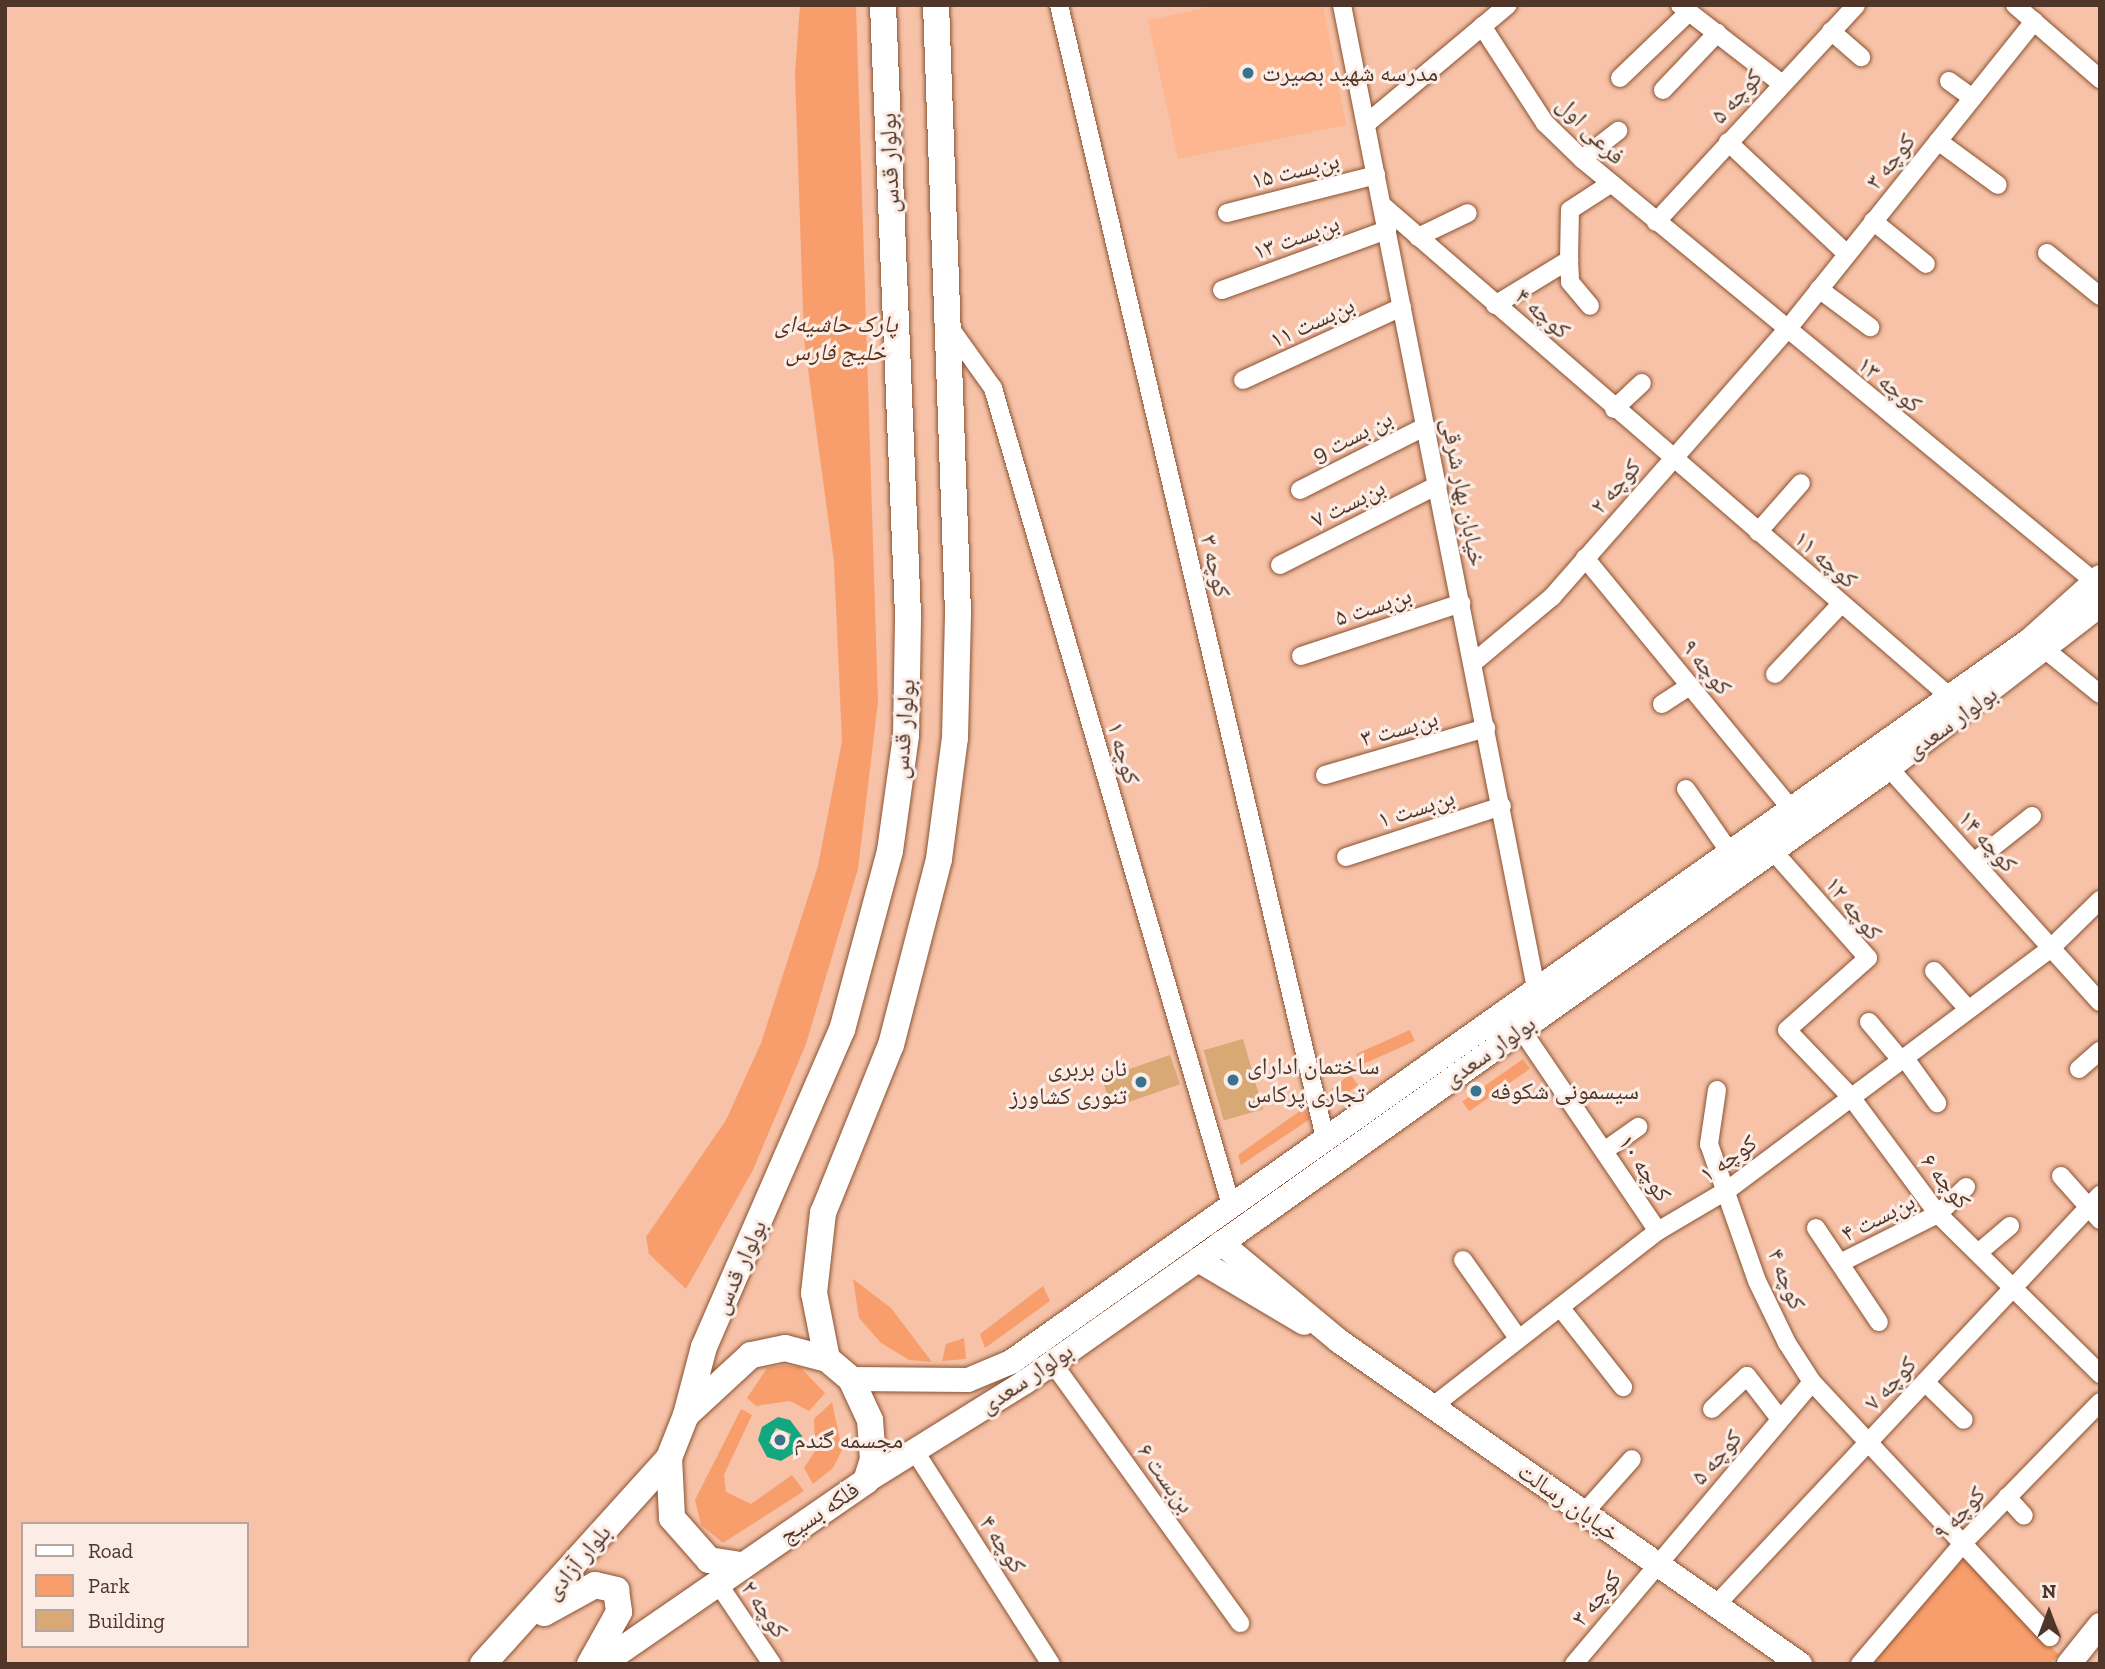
<!DOCTYPE html>
<html>
<head>
<meta charset="utf-8">
<style>
	body { margin:0 }
	#map { position:relative; width:2105px; height:1669px; overflow:hidden; background:#f7c2a7; font-family:"Zilla Slab","Noto Naskh Arabic",serif }
	div>[style] { position:absolute }
	[style*='--x'] { left:calc(var(--x)*1px); top:calc(var(--y)*1px); width:calc(var(--w)*1px); rotate:calc(var(--a)*1deg) }
	.built>* { inset:0; background:#fdb68f }
	.green>* { inset:0; background:#f89e6d; transform-origin:0 0 }
	.water>* { inset:0; background:#12a681 }
	.building>* { inset:0; background:#d8a975; transform-origin:0 0 }
	.roads { filter:drop-shadow(0 0 2px #8a5232) drop-shadow(0 0 2px #8a5232) }
	.street>* { height:18px; margin:-9px; padding:0 9px; transform-origin:9px; border-radius:9px; background:#fff }
	.secondary>* { height:24px; margin:-12px; padding:0 12px; transform-origin:12px; border-radius:12px; background:#fff }
	.primary>* { height:26px; margin:-13px; padding:0 13px; transform-origin:13px; border-radius:13px; background:#fff }
	.dots>* { width:19px; height:19px; translate:-50% -50%; box-sizing:border-box; border:4px solid #fbede6; border-radius:50% }
	span { translate:-50% -50%; white-space:nowrap; text-align:center; line-height:1.15; -webkit-text-stroke:6px #fbede6; paint-order:stroke }
	.poi-label { font-size:24px; color:#503628 }
	.left { translate:0 -50%; text-align:left }
	.right { translate:-100% -50%; text-align:right }
	.street-label { font-size:24px; color:#503628 }
	.park-label { font-size:24px; color:#5c3015; font-style:italic }
	.frame { position:absolute; inset:0; border:7px solid #503628; pointer-events:none }
	.legend { position:absolute; left:21px; top:1522px; width:228px; height:126px; box-sizing:border-box; background:#fbede6; border:2px solid #b7a49a; margin:0; padding:9px 12px; list-style:none; font-size:21px; color:#503628 }
	.legend li { display:flex; align-items:center; gap:14px; height:35px }
	.legend b { width:35px; border:2px solid #b7a49a }
	.north { position:absolute; left:2014px; top:1578px; width:70px; height:70px; -webkit-text-stroke:5px #fbede6; paint-order:stroke; rotate:0deg; font-size:19px; font-weight:700; line-height:28px; text-align:center; color:#503628 }
	.north::after { content:''; display:block; margin:auto; width:24px; height:32px; background:#503628; clip-path:polygon(50% 0,100% 100%,50% 72%,0 100%) }
</style>
</head>
<body>
<div id="map">
	<div class="built">
		<div style="clip-path:polygon(1219px 5px,1323px 5px,1346px 125px,1178px 159px,1148px 20px)"></div>
	</div>
	<div class="green">
		<div style="clip-path:polygon(800px 5px,856px 5px,878px 702px,858px 869px,806px 1044px,753px 1170px,686px 1289px,649px 1254px,646px 1237px,726px 1120px,761px 1043px,818px 866px,842px 741px,834px 562px,804px 339px,795px 74px)"></div>
		<div style="left:1410px;top:1030px;width:12px;height:59px;rotate:66deg"></div>
		<div style="left:1523px;top:1059px;width:12px;height:74px;rotate:55deg"></div>
		<div style="clip-path:polygon(1350px 1074px,1358px 1085px,1330px 1106px,1326px 1094px)"></div>
		<div style="clip-path:polygon(1304px 1108px,1310px 1119px,1241px 1165px,1238px 1155px)"></div>
		<div style="clip-path:polygon(853px 1279px,891px 1308px,932px 1362px,909px 1360px,881px 1343px,859px 1318px)"></div>
		<div style="clip-path:polygon(1043px 1286px,1050px 1301px,985px 1348px,980px 1334px)"></div>
		<div style="clip-path:polygon(964px 1338px,966px 1359px,942px 1361px,946px 1344px)"></div>
		<div style="clip-path:polygon(783px 1365px,800px 1367px,825px 1393px,809px 1411px,790px 1401px,756px 1406px,747px 1398px,767px 1368px)"></div>
		<div style="clip-path:polygon(832px 1402px,842px 1450px,833px 1468px,813px 1484px,804px 1468px,815px 1451px,814px 1419px)"></div>
		<div style="clip-path:polygon(741px 1409px,752px 1415px,724px 1475px,726px 1492px,751px 1504px,792px 1475px,804px 1491px,723px 1543px,701px 1525px,695px 1500px)"></div>
		<div style="clip-path:polygon(1964px 1558px,2059px 1655px,2049px 1664px,1871px 1664px)"></div>
	</div>
	<div class="water">
		<div style="clip-path:polygon(evenodd,778px 1417px,790px 1420px,802px 1436px,799px 1450px,781px 1461px,767px 1457px,758px 1440px,762px 1427px,778px 1417px,776px 1428px,791px 1434px,784px 1450px,769px 1443px,776px 1428px)"></div>
	</div>
	<div class="building">
		<div style="left:1243px;top:1039px;width:73px;height:41px;rotate:74deg"></div>
		<div style="left:1170px;top:1055px;width:31px;height:72px;rotate:71deg"></div>
	</div>
	<div class="roads">
		<div class="street">
			<div style="--x:1059;--y:5;--w:1164;--a:76.79"></div>
			<div style="--x:1342;--y:5;--w:1002;--a:78.84"></div>
			<div style="--x:1680;--y:5;--w:128;--a:37.7"></div>
			<div style="--x:2015;--y:5;--w:113;--a:41"></div>
			<div style="--x:1482;--y:26;--w:116;--a:57"></div>
			<div style="--x:1545;--y:123;--w:52;--a:44.2"></div>
			<div style="--x:1582;--y:159;--w:665;--a:39.51"></div>
			<div style="--x:1831;--y:31;--w:40;--a:41"></div>
			<div style="--x:1620;--y:78;--w:95;--a:-43.7"></div>
			<div style="--x:1949;--y:81;--w:29;--a:36"></div>
			<div style="--x:1663;--y:90;--w:79;--a:-46.5"></div>
			<div style="--x:1366;--y:124;--w:185;--a:-40"></div>
			<div style="--x:1938;--y:141;--w:74;--a:36.3"></div>
			<div style="--x:1728;--y:142;--w:163;--a:43.3"></div>
			<div style="--x:1582;--y:159;--w:46;--a:-37.9"></div>
			<div style="--x:1382;--y:205;--w:750;--a:40.89"></div>
			<div style="--x:1227;--y:213;--w:154;--a:-14.3"></div>
			<div style="--x:1873;--y:221;--w:68;--a:39.1"></div>
			<div style="--x:1656;--y:222;--w:295;--a:-47.3"></div>
			<div style="--x:1418;--y:237;--w:55;--a:-25.6"></div>
			<div style="--x:2047;--y:253;--w:68;--a:39.1"></div>
			<div style="--x:1569;--y:260;--w:22;--a:87"></div>
			<div style="--x:1570;--y:282;--w:31;--a:50"></div>
			<div style="--x:1819;--y:289;--w:64;--a:36.7"></div>
			<div style="--x:1222;--y:290;--w:176;--a:-20"></div>
			<div style="--x:1495;--y:305;--w:87;--a:-31.3"></div>
			<div style="--x:1569;--y:260;--w:50;--a:-88.9"></div>
			<div style="--x:1570;--y:210;--w:48;--a:-33"></div>
			<div style="--x:948;--y:325;--w:77;--a:54.5"></div>
			<div style="--x:993;--y:388;--w:851;--a:73.76"></div>
			<div style="--x:1243;--y:380;--w:175;--a:-24.7"></div>
			<div style="--x:1614;--y:409;--w:38;--a:-43"></div>
			<div style="--x:1300;--y:490;--w:141;--a:-26.9"></div>
			<div style="--x:1758;--y:532;--w:65;--a:-48.7"></div>
			<div style="--x:1585;--y:558;--w:323;--a:50.6"></div>
			<div style="--x:1280;--y:565;--w:177;--a:-26.9"></div>
			<div style="--x:2047;--y:651;--w:68;--a:39.1"></div>
			<div style="--x:1301;--y:656;--w:169;--a:-18.3"></div>
			<div style="--x:1473;--y:663;--w:103;--a:-39.9"></div>
			<div style="--x:1552;--y:597;--w:354;--a:-48.7"></div>
			<div style="--x:1786;--y:331;--w:397;--a:-51.3"></div>
			<div style="--x:1775;--y:674;--w:96;--a:-46.7"></div>
			<div style="--x:1662;--y:704;--w:33;--a:-33"></div>
			<div style="--x:1889;--y:768;--w:315;--a:48"></div>
			<div style="--x:1325;--y:775;--w:168;--a:-16.3"></div>
			<div style="--x:1686;--y:789;--w:75;--a:55.3"></div>
			<div style="--x:1773;--y:851;--w:143;--a:48.4"></div>
			<div style="--x:1868;--y:958;--w:108;--a:138.4"></div>
			<div style="--x:1787;--y:1030;--w:93;--a:46.3"></div>
			<div style="--x:1851;--y:1097;--w:146;--a:53.4"></div>
			<div style="--x:1938;--y:1214;--w:228;--a:44.6"></div>
			<div style="--x:1346;--y:857;--w:164;--a:-18.1"></div>
			<div style="--x:1974;--y:862;--w:74;--a:-38.4"></div>
			<div style="--x:1934;--y:971;--w:51;--a:48.2"></div>
			<div style="--x:1869;--y:1022;--w:50;--a:49.9"></div>
			<div style="--x:1521;--y:1029;--w:244;--a:55.9"></div>
			<div style="--x:1904;--y:1057;--w:57;--a:54.3"></div>
			<div style="--x:2079;--y:1069;--w:28;--a:-41"></div>
			<div style="--x:1717;--y:1090;--w:55;--a:98.4"></div>
			<div style="--x:1709;--y:1144;--w:145;--a:70.7"></div>
			<div style="--x:1757;--y:1281;--w:69;--a:64.2"></div>
			<div style="--x:1787;--y:1343;--w:46;--a:57.3"></div>
			<div style="--x:1812;--y:1382;--w:349;--a:47"></div>
			<div style="--x:1604;--y:1151;--w:42;--a:-35.2"></div>
			<div style="--x:2061;--y:1176;--w:59;--a:48.4"></div>
			<div style="--x:1816;--y:1228;--w:113;--a:56.2"></div>
			<div style="--x:1978;--y:1253;--w:42;--a:-40.2"></div>
			<div style="--x:1463;--y:1260;--w:95;--a:54.8"></div>
			<div style="--x:1840;--y:1263;--w:110;--a:-26.6"></div>
			<div style="--x:1938;--y:1214;--w:39;--a:-44"></div>
			<div style="--x:1560;--y:1307;--w:102;--a:51.8"></div>
			<div style="--x:1052;--y:1362;--w:322;--a:54.2"></div>
			<div style="--x:1925;--y:1382;--w:54;--a:44.3"></div>
			<div style="--x:1433;--y:1406;--w:285;--a:-37.9"></div>
			<div style="--x:1658;--y:1231;--w:82;--a:-30.6"></div>
			<div style="--x:1729;--y:1189;--w:402;--a:-36.8"></div>
			<div style="--x:2051;--y:948;--w:69;--a:-44.4"></div>
			<div style="--x:1712;--y:1409;--w:48;--a:-43.3"></div>
			<div style="--x:1747;--y:1376;--w:54;--a:52.5"></div>
			<div style="--x:914;--y:1450;--w:254;--a:57.4"></div>
			<div style="--x:2007;--y:1497;--w:25;--a:48"></div>
			<div style="--x:1584;--y:1513;--w:72;--a:-48.4"></div>
			<div style="--x:717;--y:1582;--w:99;--a:56.1"></div>
			<div style="--x:1716;--y:1605;--w:562;--a:-46.88"></div>
			<div style="--x:1574;--y:1664;--w:369;--a:-49.8"></div>
			<div style="--x:1860;--y:1664;--w:162;--a:-49.5"></div>
			<div style="--x:1965;--y:1541;--w:194;--a:-45.8"></div>
		</div>
		<div class="secondary">
			<div style="--x:1221;--y:1243;--w:153;--a:39.7"></div>
			<div style="--x:1339;--y:1341;--w:563;--a:35.02"></div>
			<div style="--x:1198;--y:1260;--w:123;--a:30.7"></div>
			<div style="--x:851;--y:1379;--w:117;--a:0.5"></div>
			<div style="--x:968;--y:1380;--w:47;--a:-22.7"></div>
			<div style="--x:1011;--y:1362;--w:1249;--a:-35.32"></div>
			<div style="--x:2030;--y:640;--w:94;--a:-42"></div>
			<div style="--x:866;--y:1481;--w:187;--a:-31.9"></div>
			<div style="--x:1025;--y:1382;--w:212;--a:-35.2"></div>
			<div style="--x:1198;--y:1260;--w:848;--a:-35.45"></div>
			<div style="--x:1889;--y:768;--w:267;--a:-37.7"></div>
			<div style="--x:2069;--y:1664;--w:50;--a:-51.5"></div>
		</div>
		<div class="primary">
			<div style="--x:827;--y:1359;--w:67;--a:-101.1"></div>
			<div style="--x:814;--y:1293;--w:81;--a:-83.6"></div>
			<div style="--x:823;--y:1213;--w:181;--a:-68"></div>
			<div style="--x:891;--y:1045;--w:192;--a:-75.5"></div>
			<div style="--x:939;--y:859;--w:122;--a:-82.5"></div>
			<div style="--x:955;--y:738;--w:125;--a:-88.6"></div>
			<div style="--x:958;--y:613;--w:608;--a:-92.07"></div>
			<div style="--x:686;--y:1415;--w:70;--a:-75.2"></div>
			<div style="--x:704;--y:1347;--w:346;--a:-66.5"></div>
			<div style="--x:842;--y:1030;--w:185;--a:-75"></div>
			<div style="--x:890;--y:851;--w:117;--a:-82.1"></div>
			<div style="--x:906;--y:735;--w:120;--a:-89"></div>
			<div style="--x:908;--y:615;--w:611;--a:-92.35"></div>
			<div style="--x:544;--y:1613;--w:58;--a:-28.8"></div>
			<div style="--x:595;--y:1585;--w:22;--a:13"></div>
			<div style="--x:616;--y:1590;--w:22;--a:82"></div>
			<div style="--x:619;--y:1612;--w:60;--a:119.1"></div>
			<div style="--x:483;--y:1664;--w:278;--a:-47.9"></div>
			<div style="--x:601;--y:1664;--w:322;--a:-34.6"></div>
			<div style="--x:866;--y:1481;--w:22;--a:-72"></div>
			<div style="--x:873;--y:1460;--w:40;--a:-94.3"></div>
			<div style="--x:870;--y:1420;--w:45;--a:-114.9"></div>
			<div style="--x:851;--y:1379;--w:31;--a:-140"></div>
			<div style="--x:827;--y:1359;--w:43;--a:-165.3"></div>
			<div style="--x:785;--y:1348;--w:35;--a:168"></div>
			<div style="--x:751;--y:1355;--w:88;--a:137.3"></div>
			<div style="--x:686;--y:1415;--w:46;--a:111.6"></div>
			<div style="--x:669;--y:1458;--w:60;--a:87.1"></div>
			<div style="--x:672;--y:1518;--w:56;--a:48.6"></div>
			<div style="--x:709;--y:1560;--w:32;--a:9"></div>
		</div>
	</div>
	<div class="dots">
		<div style="left:1248px;top:73px;background:#3a738d"></div>
		<div style="left:1233px;top:1080px;background:#3a738d"></div>
		<div style="left:1141px;top:1082px;background:#3a738d"></div>
		<div style="left:1476px;top:1091px;background:#3a738d"></div>
		<div style="left:780px;top:1440px;background:#3a738d"></div>
	</div>
	<div class="poi-label">
		<span class="left" style="left:1262px;top:73px">مدرسه شهید بصیرت</span>
		<span class="left" style="left:1247px;top:1080px">ساختمان ادارای<br>تجاری پرکاس</span>
		<span class="right" style="left:1127px;top:1082px">نان بربری<br>تنوری کشاورز</span>
		<span class="left" style="left:1490px;top:1091px">سیسمونی شکوفه</span>
		<span class="left" style="left:794px;top:1440px">مجسمه گندم</span>
	</div>
	<div class="street-label">
		<span style="left:1736px;top:96px;rotate:-48deg">کوچه ۵</span>
		<span style="left:1591px;top:130px;rotate:45deg">فرعی اول</span>
		<span style="left:1890px;top:161px;rotate:-51deg">کوچه ۳</span>
		<span style="left:889px;top:163px;rotate:-92deg">بولوار قدس</span>
		<span style="left:1295px;top:170px;rotate:-14deg">بن‌بست ۱۵</span>
		<span style="left:1296px;top:237px;rotate:-20deg">بن‌بست ۱۳</span>
		<span style="left:1543px;top:313px;rotate:41deg">کوچه ۴</span>
		<span style="left:1312px;top:322px;rotate:-25deg">بن‌بست ۱۱</span>
		<span style="left:1890px;top:384px;rotate:39deg">کوچه ۱۳</span>
		<span style="left:1352px;top:436px;rotate:-27deg">بن بست 9</span>
		<span style="left:1615px;top:486px;rotate:-49deg">کوچه ۲</span>
		<span style="left:1464px;top:492px;rotate:79deg">خیابان بهار شرقی</span>
		<span style="left:1348px;top:503px;rotate:-27deg">بن‌بست ۷</span>
		<span style="left:1826px;top:559px;rotate:41deg">کوچه ۱۱</span>
		<span style="left:1216px;top:566px;rotate:77deg">کوچه ۳</span>
		<span style="left:1373px;top:606px;rotate:-18deg">بن‌بست ۵</span>
		<span style="left:1707px;top:667px;rotate:51deg">کوچه ۹</span>
		<span style="left:1951px;top:722px;rotate:-36deg">بولوار سعدی</span>
		<span style="left:1399px;top:728px;rotate:-16deg">بن‌بست ۳</span>
		<span style="left:903px;top:729px;rotate:-86deg">بولوار قدس</span>
		<span style="left:1124px;top:753px;rotate:74deg">کوچه ۱</span>
		<span style="left:1416px;top:808px;rotate:-18deg">بن‌بست ۱</span>
		<span style="left:1988px;top:841px;rotate:48deg">کوچه ۱۴</span>
		<span style="left:1854px;top:908px;rotate:51deg">کوچه ۱۲</span>
		<span style="left:1489px;top:1051px;rotate:-35deg">بولوار سعدی</span>
		<span style="left:1728px;top:1158px;rotate:-35deg">کوچه ۱</span>
		<span style="left:1645px;top:1168px;rotate:56deg">کوچه ۱۰</span>
		<span style="left:1946px;top:1181px;rotate:51deg">کوچه ۶</span>
		<span style="left:1878px;top:1217px;rotate:-27deg">بن‌بست ۴</span>
		<span style="left:739px;top:1267px;rotate:-66deg">بولوار قدس</span>
		<span style="left:1787px;top:1279px;rotate:68deg">کوچه ۴</span>
		<span style="left:1026px;top:1378px;rotate:-34deg">بولوار سعدی</span>
		<span style="left:1890px;top:1383px;rotate:-47deg">کوچه ۷</span>
		<span style="left:1716px;top:1457px;rotate:-49deg">کوچه ۵</span>
		<span style="left:1166px;top:1478px;rotate:54deg">بن‌بست ۶</span>
		<span style="left:1569px;top:1502px;rotate:35deg">خیابان رسالت</span>
		<span style="left:819px;top:1512px;rotate:-34deg">فلکه بسیج</span>
		<span style="left:1959px;top:1513px;rotate:-47deg">کوچه ۹</span>
		<span style="left:1003px;top:1544px;rotate:57deg">کوچه ۴</span>
		<span style="left:577px;top:1562px;rotate:-50deg">بلوار آزادی</span>
		<span style="left:1596px;top:1598px;rotate:-51deg">کوچه ۳</span>
		<span style="left:765px;top:1609px;rotate:56deg">کوچه ۲</span>
	</div>
	<div class="park-label">
		<span style="left:836px;top:338px">پارک حاشیه‌ای<br>خلیج فارس</span>
	</div>
	<div class="frame"></div>
	<ul class="legend">
	<li><b style="height:9px;background:#fff"></b>Road</li>
	<li><b style="height:19px;background:#f89e6d"></b>Park</li>
	<li><b style="height:19px;background:#d8a975"></b>Building</li>
	</ul>
	<div class="north">N</div>
</div>
</body>
</html>
